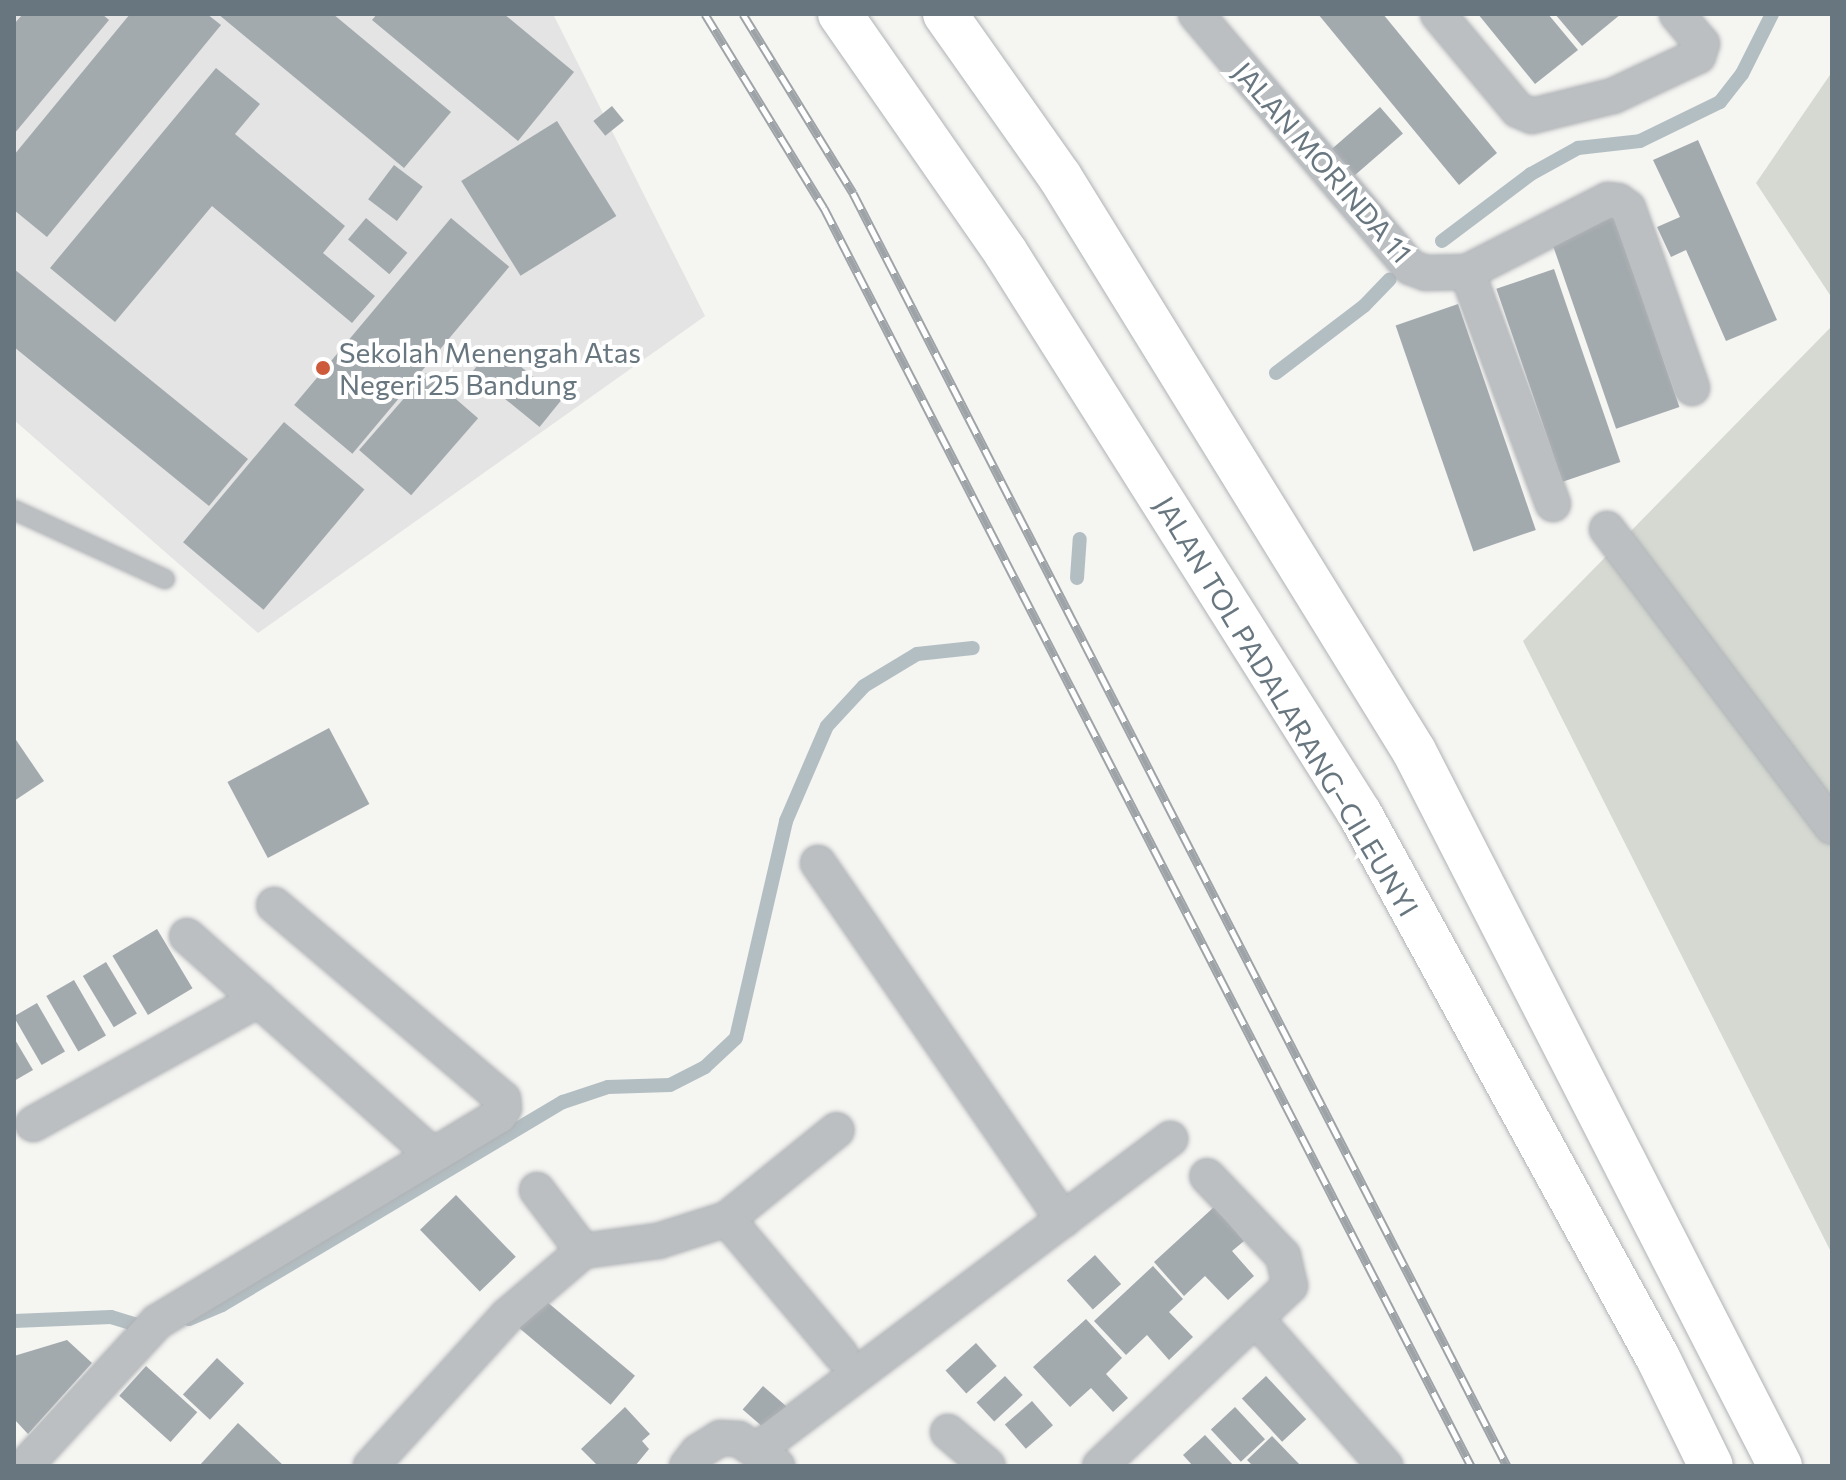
<!DOCTYPE html>
<html>
<head>
<meta charset="utf-8">
<style>
	body { margin:0 }
	#map { position:relative; width:1846px; height:1480px; overflow:hidden; background:#f5f5f2; font-family:Commissioner,sans-serif }
	div>[style] { position:absolute }
	[style*='--x'] { left:calc(var(--x)*1px); top:calc(var(--y)*1px); width:calc(var(--w)*1px); rotate:calc(var(--a)*1deg) }
	.built>* { inset:0; background:#e3e4e3 }
	.green>* { inset:0; background:#d5d9d2 }
	.stream>* { height:14px; margin:-7px; padding:0 7px; transform-origin:7px; border-radius:7px; background:#b3bec2 }
	.building>* { inset:0; background:#a3aaae; transform-origin:0 0 }
	.roads { filter:drop-shadow(0 0 2px #afb2b5) drop-shadow(0 0 2px #afb2b5) }
	.lane>* { height:18px; margin:-9px; padding:0 9px; transform-origin:9px; border-radius:9px; background:#bbbfc2 }
	.street>* { height:34px; margin:-17px; padding:0 17px; transform-origin:17px; border-radius:17px; background:#bbbfc2 }
	.highway>* { height:44px; margin:-22px; padding:0 22px; transform-origin:22px; border-radius:22px; background:#fff }
	.rail>* { height:9px; margin-top:-4.5px; transform-origin:0; background:repeating-linear-gradient(90deg,#fff 0 18px,#9da3a7 0 36px); box-sizing:border-box; border-block:2px solid #9da3a7 }
	.dots>* { width:22px; height:22px; translate:-50% -50%; box-sizing:border-box; border:4px solid #fff; border-radius:50% }
	span { translate:-50% -50%; white-space:nowrap; text-align:center; line-height:1.15; -webkit-text-stroke:8px #fff; paint-order:stroke }
	.street-label { font-size:28px; color:#68767f }
	.poi-label { font-size:28px; color:#68767f }
	.left { translate:0 -50%; text-align:left }
	.frame { position:absolute; inset:0; border:16px solid #68767f; pointer-events:none }
</style>
</head>
<body>
<div id="map">
	<div class="built">
		<div style="clip-path:polygon(14px 14px,553px 14px,705px 316px,258px 633px,14px 420px)"></div>
	</div>
	<div class="green">
		<div style="clip-path:polygon(1832px 72px,1832px 298px,1756px 183px)"></div>
		<div style="clip-path:polygon(1832px 326px,1832px 1254px,1523px 641px)"></div>
	</div>
	<div class="stream">
		<div style="--x:1442;--y:241;--w:111;--a:-37"></div>
		<div style="--x:1531;--y:174;--w:54;--a:-29"></div>
		<div style="--x:1578;--y:148;--w:62;--a:-6.4"></div>
		<div style="--x:1640;--y:141;--w:89;--a:-26"></div>
		<div style="--x:1720;--y:102;--w:36;--a:-52"></div>
		<div style="--x:1742;--y:74;--w:67;--a:-63.4"></div>
		<div style="--x:1276;--y:373;--w:111;--a:-37.3"></div>
		<div style="--x:1364;--y:306;--w:37;--a:-46"></div>
		<div style="--x:1077;--y:578;--w:39;--a:-86"></div>
		<div style="--x:189;--y:1319;--w:36;--a:-23"></div>
		<div style="--x:222;--y:1305;--w:397;--a:-30.8"></div>
		<div style="--x:563;--y:1102;--w:47;--a:-18.4"></div>
		<div style="--x:608;--y:1087;--w:62;--a:-1.8"></div>
		<div style="--x:670;--y:1085;--w:39;--a:-27"></div>
		<div style="--x:705;--y:1067;--w:42;--a:-43.1"></div>
		<div style="--x:736;--y:1038;--w:223;--a:-77"></div>
		<div style="--x:786;--y:821;--w:103;--a:-66.7"></div>
		<div style="--x:827;--y:726;--w:54;--a:-47.2"></div>
		<div style="--x:864;--y:686;--w:62;--a:-31.1"></div>
		<div style="--x:917;--y:654;--w:56;--a:-6.1"></div>
		<div style="--x:14;--y:1321;--w:97;--a:-2.4"></div>
		<div style="--x:111;--y:1317;--w:39;--a:17"></div>
	</div>
	<div class="building">
		<div style="clip-path:polygon(23px 14px,102px 14px,109px 20px,14px 134px,14px 24px)"></div>
		<div style="clip-path:polygon(130px 14px,207px 14px,221px 25px,47px 237px,14px 210px,14px 155px)"></div>
		<div style="clip-path:polygon(218px 14px,333px 14px,451px 112px,404px 168px)"></div>
		<div style="clip-path:polygon(377px 14px,504px 14px,574px 72px,518px 141px,372px 20px)"></div>
		<div style="clip-path:polygon(1318px 14px,1383px 14px,1497px 153px,1459px 185px)"></div>
		<div style="clip-path:polygon(1478px 14px,1548px 14px,1578px 50px,1535px 84px)"></div>
		<div style="clip-path:polygon(1555px 14px,1621px 14px,1582px 46px)"></div>
		<div style="clip-path:polygon(216px 68px,260px 104px,235px 134px,345px 226px,323px 253px,375px 296px,352px 323px,212px 206px,115px 322px,50px 268px)"></div>
		<div style="left:612px;top:106px;width:19px;height:24px;rotate:51deg"></div>
		<div style="left:1380px;top:107px;width:35px;height:65px;rotate:49deg"></div>
		<div style="left:557px;top:121px;width:112px;height:113px;rotate:58deg"></div>
		<div style="clip-path:polygon(1698px 140px,1777px 320px,1726px 341px,1686px 250px,1671px 257px,1657px 227px,1680px 217px,1653px 160px)"></div>
		<div style="left:394px;top:165px;width:36px;height:43px;rotate:37deg"></div>
		<div style="left:1614px;top:217px;width:201px;height:67px;rotate:71deg"></div>
		<div style="left:366px;top:218px;width:54px;height:28px;rotate:40deg"></div>
		<div style="left:451px;top:218px;width:76px;height:244px;rotate:40deg"></div>
		<div style="clip-path:polygon(14px 269px,248px 459px,209px 506px,14px 347px)"></div>
		<div style="left:1554px;top:269px;width:204px;height:61px;rotate:71deg"></div>
		<div style="left:1458px;top:304px;width:239px;height:66px;rotate:71deg"></div>
		<div style="left:494px;top:345px;width:87px;height:35px;rotate:39deg"></div>
		<div style="left:426px;top:373px;width:69px;height:102px;rotate:41deg"></div>
		<div style="left:284px;top:422px;width:105px;height:157px;rotate:40deg"></div>
		<div style="left:329px;top:728px;width:86px;height:115px;rotate:62deg"></div>
		<div style="clip-path:polygon(14px 737px,44px 781px,14px 801px)"></div>
		<div style="left:157px;top:929px;width:69px;height:52px;rotate:59deg"></div>
		<div style="left:106px;top:962px;width:60px;height:27px;rotate:59deg"></div>
		<div style="left:74px;top:980px;width:64px;height:32px;rotate:60deg"></div>
		<div style="left:37px;top:1003px;width:56px;height:27px;rotate:60deg"></div>
		<div style="clip-path:polygon(14px 1038px,33px 1070px,14px 1081px)"></div>
		<div style="left:456px;top:1195px;width:86px;height:50px;rotate:46deg"></div>
		<div style="clip-path:polygon(1214px 1207px,1244px 1241px,1232px 1251px,1254px 1276px,1228px 1300px,1205px 1276px,1184px 1296px,1154px 1262px)"></div>
		<div style="left:1095px;top:1255px;width:39px;height:38px;rotate:48deg"></div>
		<div style="clip-path:polygon(1153px 1266px,1183px 1299px,1169px 1312px,1193px 1337px,1169px 1360px,1147px 1335px,1126px 1355px,1094px 1321px)"></div>
		<div style="left:540px;top:1296px;width:124px;height:38px;rotate:40deg"></div>
		<div style="clip-path:polygon(1086px 1319px,1122px 1358px,1106px 1374px,1128px 1398px,1113px 1412px,1091px 1388px,1070px 1407px,1033px 1367px)"></div>
		<div style="clip-path:polygon(67px 1340px,92px 1363px,28px 1434px,14px 1419px,14px 1356px)"></div>
		<div style="left:976px;top:1343px;width:31px;height:41px;rotate:48deg"></div>
		<div style="left:217px;top:1358px;width:37px;height:50px;rotate:43deg"></div>
		<div style="left:146px;top:1366px;width:69px;height:40px;rotate:42deg"></div>
		<div style="left:1005px;top:1376px;width:26px;height:39px;rotate:47deg"></div>
		<div style="left:1266px;top:1376px;width:59px;height:33px;rotate:47deg"></div>
		<div style="left:763px;top:1386px;width:32px;height:31px;rotate:41deg"></div>
		<div style="left:1032px;top:1401px;width:32px;height:36px;rotate:49deg"></div>
		<div style="clip-path:polygon(625px 1407px,650px 1434px,642px 1441px,649px 1449px,635px 1466px,598px 1466px,581px 1449px)"></div>
		<div style="left:1235px;top:1407px;width:44px;height:33px;rotate:47deg"></div>
		<div style="clip-path:polygon(238px 1423px,284px 1466px,199px 1466px)"></div>
		<div style="clip-path:polygon(1205px 1435px,1234px 1466px,1193px 1466px,1183px 1455px)"></div>
		<div style="clip-path:polygon(1272px 1436px,1301px 1466px,1253px 1466px,1247px 1460px)"></div>
	</div>
	<div class="roads">
		<div class="lane">
			<div style="--x:14;--y:510;--w:166;--a:24.6"></div>
		</div>
		<div class="street">
			<div style="--x:1196;--y:14;--w:331;--a:49.8"></div>
			<div style="--x:1410;--y:267;--w:17;--a:21"></div>
			<div style="--x:1426;--y:273;--w:41;--a:-1.4"></div>
			<div style="--x:1438;--y:14;--w:125;--a:50.2"></div>
			<div style="--x:1518;--y:110;--w:15;--a:23"></div>
			<div style="--x:1532;--y:116;--w:83;--a:-13.9"></div>
			<div style="--x:1613;--y:96;--w:94;--a:-25.2"></div>
			<div style="--x:1698;--y:56;--w:13;--a:-72"></div>
			<div style="--x:1702;--y:44;--w:39;--a:-130"></div>
			<div style="--x:1553;--y:504;--w:247;--a:-110.3"></div>
			<div style="--x:1467;--y:272;--w:158;--a:-27.1"></div>
			<div style="--x:1608;--y:200;--w:10;--a:6"></div>
			<div style="--x:1618;--y:201;--w:12;--a:35"></div>
			<div style="--x:1628;--y:208;--w:191;--a:70.4"></div>
			<div style="--x:1607;--y:529;--w:373;--a:52.9"></div>
			<div style="--x:818;--y:863;--w:433;--a:55.5"></div>
			<div style="--x:187;--y:936;--w:329;--a:41.7"></div>
			<div style="--x:33;--y:1124;--w:258;--a:-28.9"></div>
			<div style="--x:537;--y:1190;--w:76;--a:53"></div>
			<div style="--x:727;--y:1219;--w:141;--a:-39"></div>
			<div style="--x:1256;--y:1319;--w:196;--a:48.7"></div>
			<div style="--x:948;--y:1432;--w:52;--a:40.4"></div>
			<div style="--x:758;--y:1449;--w:516;--a:-36.96"></div>
			<div style="--x:25;--y:1466;--w:195;--a:-47.5"></div>
			<div style="--x:157;--y:1322;--w:399;--a:-31.1"></div>
			<div style="--x:499;--y:1116;--w:9;--a:-58"></div>
			<div style="--x:504;--y:1108;--w:9;--a:-96"></div>
			<div style="--x:503;--y:1099;--w:300;--a:-139.7"></div>
			<div style="--x:371;--y:1466;--w:202;--a:-47.8"></div>
			<div style="--x:507;--y:1316;--w:100;--a:-40.5"></div>
			<div style="--x:583;--y:1251;--w:76;--a:-7.6"></div>
			<div style="--x:658;--y:1241;--w:72;--a:-17.7"></div>
			<div style="--x:727;--y:1219;--w:177;--a:50"></div>
			<div style="--x:687;--y:1466;--w:18;--a:-52"></div>
			<div style="--x:698;--y:1452;--w:26;--a:-32"></div>
			<div style="--x:720;--y:1438;--w:19;--a:3"></div>
			<div style="--x:739;--y:1439;--w:47;--a:35.4"></div>
			<div style="--x:1100;--y:1466;--w:262;--a:-43.5"></div>
			<div style="--x:1290;--y:1286;--w:31;--a:-103"></div>
			<div style="--x:1283;--y:1256;--w:110;--a:-133.5"></div>
		</div>
		<div class="highway">
			<div style="--x:840;--y:14;--w:291;--a:55.2"></div>
			<div style="--x:1006;--y:253;--w:663;--a:57.75"></div>
			<div style="--x:1360;--y:814;--w:620;--a:61.29"></div>
			<div style="--x:1658;--y:1358;--w:120;--a:63.9"></div>
			<div style="--x:945;--y:14;--w:199;--a:54.8"></div>
			<div style="--x:1060;--y:177;--w:674;--a:58.34"></div>
			<div style="--x:1414;--y:751;--w:803;--a:62.89"></div>
		</div>
	</div>
	<div class="rail">
		<div style="--x:705;--y:14;--w:228;--a:58.5"></div>
		<div style="--x:824;--y:208;--w:1415;--a:62.78"></div>
		<div style="--x:743;--y:14;--w:210;--a:58.4"></div>
		<div style="--x:853;--y:193;--w:1431;--a:62.81"></div>
	</div>
	<div class="dots">
		<div style="left:323px;top:368px;background:#cc5a3b"></div>
	</div>
	<div class="street-label">
		<span style="left:1323px;top:162px;rotate:49deg">JALAN MORINDA 11</span>
		<span style="left:1287px;top:706px;rotate:59deg">JALAN TOL PADALARANG–CILEUNYI</span>
	</div>
	<div class="poi-label">
		<span class="left" style="left:339px;top:368px">Sekolah Menengah Atas<br>Negeri 25 Bandung</span>
	</div>
	<div class="frame"></div>
</div>
</body>
</html>
